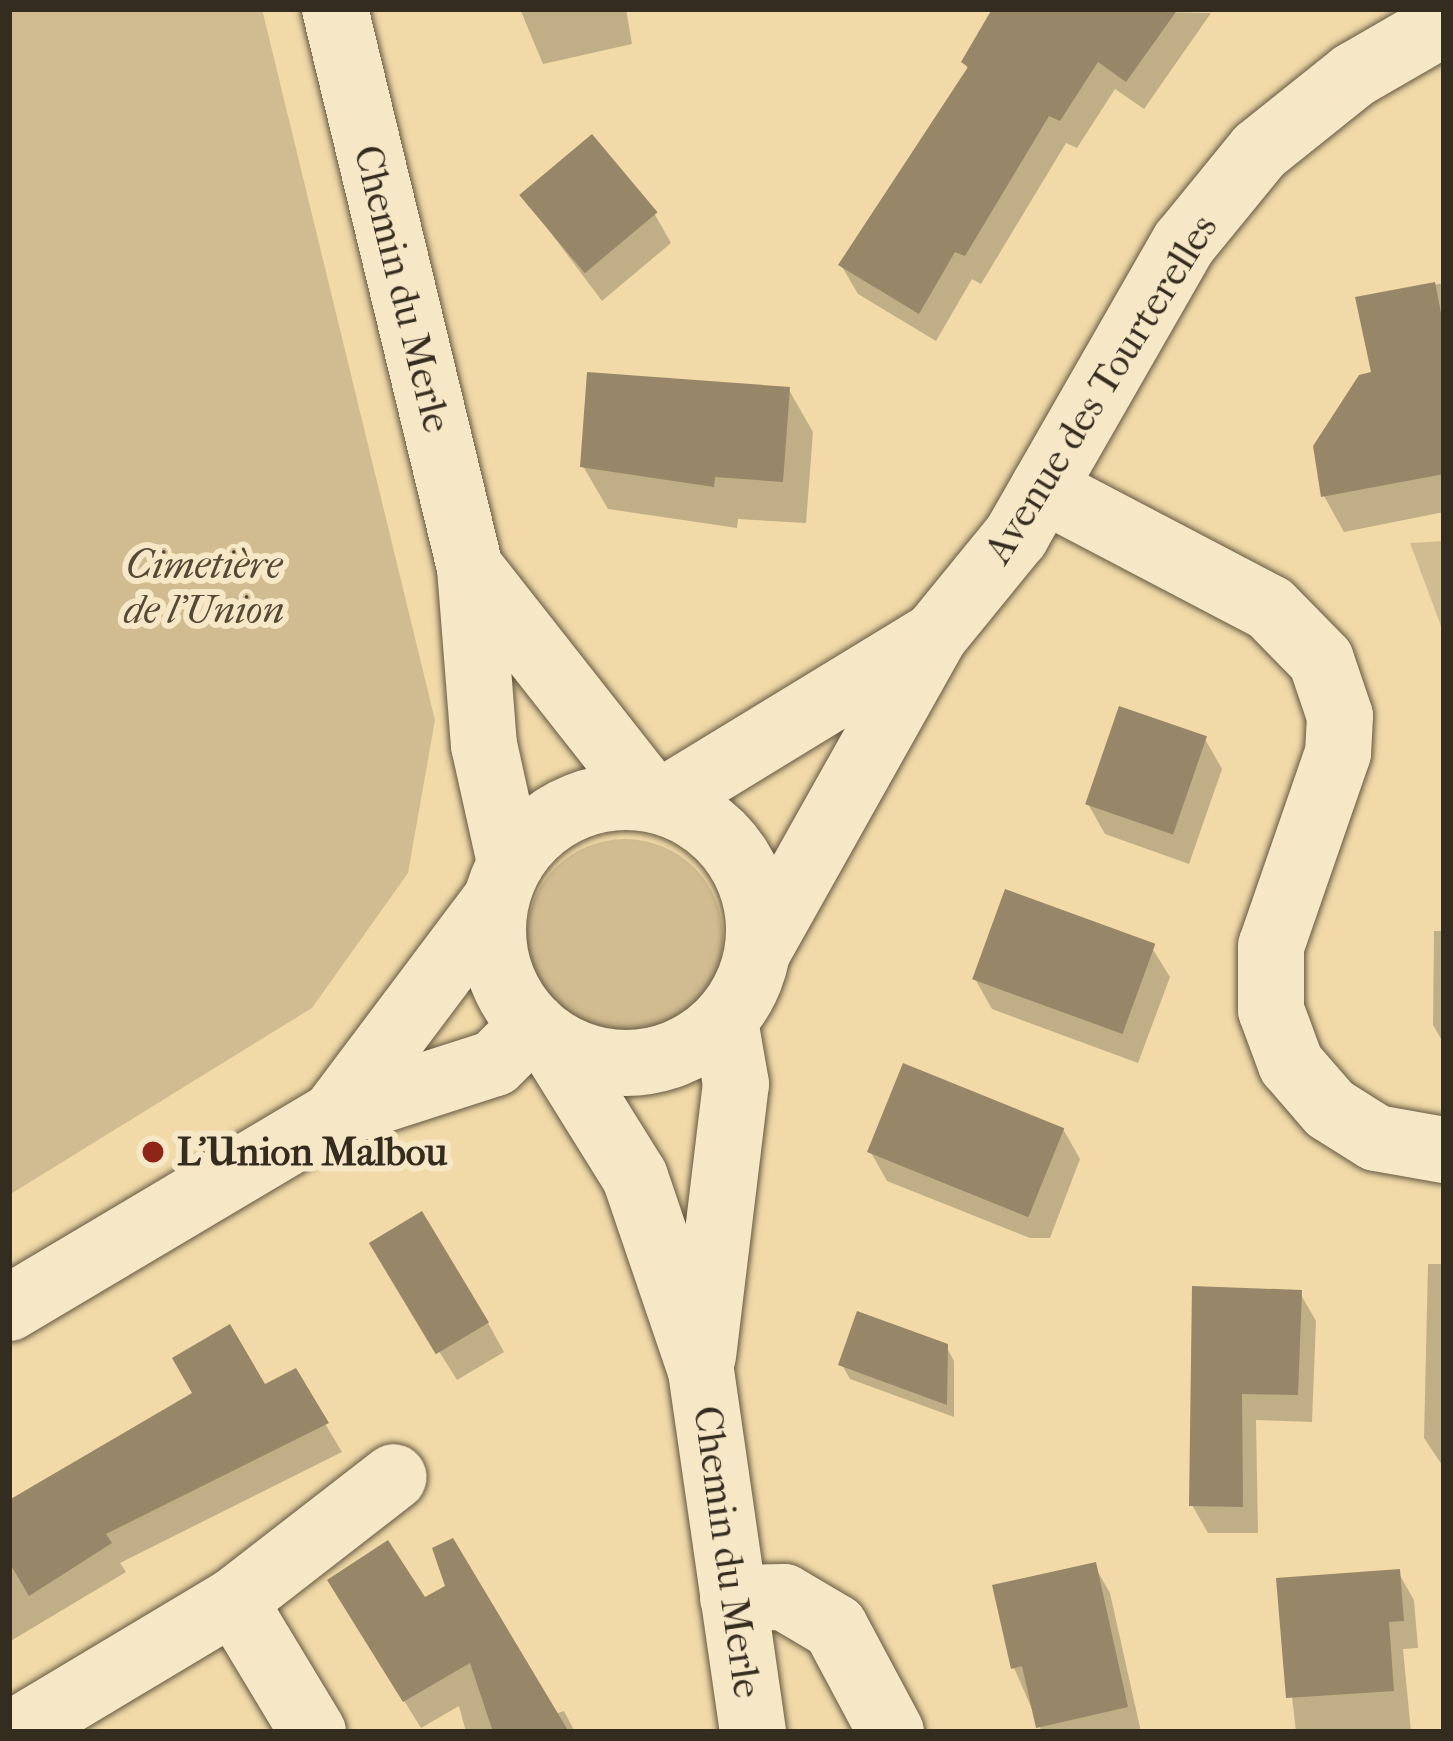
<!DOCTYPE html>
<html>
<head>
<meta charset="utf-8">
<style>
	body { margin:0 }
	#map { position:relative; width:1453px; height:1741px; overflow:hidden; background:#f1daa8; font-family:"IM FELL French Canon",serif }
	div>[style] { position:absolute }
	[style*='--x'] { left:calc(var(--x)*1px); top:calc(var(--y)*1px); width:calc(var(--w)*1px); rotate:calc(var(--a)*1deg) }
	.green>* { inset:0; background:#d1bc91 }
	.round { border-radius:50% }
	.shadow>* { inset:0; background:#0003 }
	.building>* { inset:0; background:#978667; transform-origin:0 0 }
	.roads { filter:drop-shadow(0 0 3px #645842) drop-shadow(0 0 3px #645842) }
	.minor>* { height:66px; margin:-33px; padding:0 33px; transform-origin:33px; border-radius:33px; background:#f6e7c6 }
	.tertiary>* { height:66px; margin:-33px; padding:0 33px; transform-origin:33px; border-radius:33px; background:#f6e7c6 }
	.tertiary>.ring { margin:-33px; padding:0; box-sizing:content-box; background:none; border:66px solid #f6e7c6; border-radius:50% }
	.dots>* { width:33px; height:33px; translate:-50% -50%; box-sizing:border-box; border:6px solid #f6e7c6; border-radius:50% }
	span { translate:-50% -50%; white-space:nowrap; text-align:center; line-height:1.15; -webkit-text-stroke:12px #f6e7c6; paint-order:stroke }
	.street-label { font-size:39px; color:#352c20 }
	.park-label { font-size:39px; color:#544937; font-style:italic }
	.poi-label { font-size:39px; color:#352c20; font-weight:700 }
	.left { translate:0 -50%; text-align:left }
	.frame { position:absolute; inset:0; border:12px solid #352c20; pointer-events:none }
</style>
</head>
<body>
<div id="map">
	<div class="green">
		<div style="clip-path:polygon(9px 9px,262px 9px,435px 720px,408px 873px,312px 1008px,9px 1195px)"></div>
		<div style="clip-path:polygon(1444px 541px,1444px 634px,1410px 543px)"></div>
		<div class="round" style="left:527px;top:839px;width:196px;height:196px"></div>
	</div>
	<div class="shadow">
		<div style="clip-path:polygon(520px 9px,626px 9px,632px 44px,543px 64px)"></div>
		<div style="clip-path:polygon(996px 9px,1211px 13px,1144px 109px,1115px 89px,1077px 148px,1066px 143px,981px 284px,972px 279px,936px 341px,858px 294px,841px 265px,969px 71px,964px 62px)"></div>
		<div style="clip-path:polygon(523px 196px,654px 213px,671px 243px,602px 301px)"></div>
		<div style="clip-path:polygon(1444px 283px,1444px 512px,1344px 532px,1324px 496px,1374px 375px,1358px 300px)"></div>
		<div style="clip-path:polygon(789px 390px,813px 432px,806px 523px,738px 519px,737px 528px,608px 509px,583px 466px)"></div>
		<div style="clip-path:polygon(1205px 739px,1222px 769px,1189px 864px,1105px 834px,1088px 804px)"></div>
		<div style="clip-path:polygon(1434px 931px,1444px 931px,1444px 1044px,1433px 1025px)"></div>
		<div style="clip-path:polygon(1152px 948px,1170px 977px,1138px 1063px,992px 1009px,975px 979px)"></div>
		<div style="clip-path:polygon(1063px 1129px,1080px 1159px,1050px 1238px,1030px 1238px,887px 1181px,870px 1151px)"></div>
		<div style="clip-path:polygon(1428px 1264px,1444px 1264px,1444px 1468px,1424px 1438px)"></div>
		<div style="clip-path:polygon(390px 1273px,488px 1323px,504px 1352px,457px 1380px)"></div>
		<div style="clip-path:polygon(1195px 1289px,1300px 1293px,1316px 1321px,1312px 1422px,1256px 1420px,1258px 1533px,1208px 1533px,1192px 1505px)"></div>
		<div style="clip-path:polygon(946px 1346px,954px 1361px,954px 1417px,850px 1379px,842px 1365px)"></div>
		<div style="clip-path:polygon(294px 1372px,342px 1452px,120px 1563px,126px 1572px,9px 1642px,9px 1507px)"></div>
		<div style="clip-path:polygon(1094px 1565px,1110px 1593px,1141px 1732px,1042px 1732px,1014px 1668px)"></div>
		<div style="clip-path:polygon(1398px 1572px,1414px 1600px,1418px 1648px,1403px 1649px,1411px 1732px,1296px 1732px,1279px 1581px)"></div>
		<div style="clip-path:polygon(424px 1601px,555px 1714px,564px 1711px,575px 1732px,466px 1732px,459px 1706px,421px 1728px,347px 1609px)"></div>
	</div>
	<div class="building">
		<div style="clip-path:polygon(992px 9px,1178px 9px,1126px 82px,1098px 62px,1060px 121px,1049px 116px,965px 256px,955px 252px,919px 314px,838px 265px,968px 67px,961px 62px)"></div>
		<div style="left:592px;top:134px;width:102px;height:95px;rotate:50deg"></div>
		<div style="clip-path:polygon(1435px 282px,1444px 329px,1444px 474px,1321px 497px,1313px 446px,1359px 375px,1371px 372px,1355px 297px)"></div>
		<div style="clip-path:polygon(587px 372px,790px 387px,783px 482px,715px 477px,714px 487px,580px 467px)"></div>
		<div style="left:1119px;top:706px;width:93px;height:104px;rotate:19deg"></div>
		<div style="left:1005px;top:889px;width:160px;height:96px;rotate:20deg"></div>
		<div style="left:903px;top:1063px;width:174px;height:96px;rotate:22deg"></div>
		<div style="left:422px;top:1211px;width:130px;height:62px;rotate:59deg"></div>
		<div style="clip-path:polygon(1192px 1286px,1302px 1290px,1298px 1395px,1242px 1394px,1243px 1507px,1189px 1506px)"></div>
		<div style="clip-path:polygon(857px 1311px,948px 1344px,947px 1405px,838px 1365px)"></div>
		<div style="clip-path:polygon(230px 1324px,265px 1384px,296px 1368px,329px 1423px,106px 1534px,112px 1543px,29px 1596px,9px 1562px,9px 1500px,192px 1393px,172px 1358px)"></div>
		<div style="clip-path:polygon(453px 1538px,569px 1732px,493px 1732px,470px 1663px,403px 1702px,327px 1580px,388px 1540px,425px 1597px,445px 1586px,432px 1548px)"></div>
		<div style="clip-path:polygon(1096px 1562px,1128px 1707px,1036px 1728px,1022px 1666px,1011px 1669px,992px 1585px)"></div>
		<div style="clip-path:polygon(1400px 1569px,1404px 1621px,1389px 1622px,1394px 1691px,1286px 1698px,1276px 1578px)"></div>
	</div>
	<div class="roads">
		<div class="minor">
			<div style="--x:1043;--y:489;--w:256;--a:27.7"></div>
			<div style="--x:1270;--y:608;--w:73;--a:45.6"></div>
			<div style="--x:1321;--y:660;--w:59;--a:71.3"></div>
			<div style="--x:1340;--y:716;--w:37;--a:93"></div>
			<div style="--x:1338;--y:753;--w:204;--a:109.1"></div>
			<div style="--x:1271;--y:946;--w:64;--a:90"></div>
			<div style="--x:1271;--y:1010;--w:58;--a:69.7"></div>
			<div style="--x:1291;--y:1064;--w:60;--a:49.1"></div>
			<div style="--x:1330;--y:1109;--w:54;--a:32.2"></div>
			<div style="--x:1376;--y:1138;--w:69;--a:10"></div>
			<div style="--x:733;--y:1598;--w:51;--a:-1.1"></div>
			<div style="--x:784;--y:1597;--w:59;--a:30.5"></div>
			<div style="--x:835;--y:1627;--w:119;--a:61.9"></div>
			<div style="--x:234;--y:1601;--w:153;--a:58.9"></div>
			<div style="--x:15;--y:1732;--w:255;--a:-30.9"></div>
			<div style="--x:234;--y:1601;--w:202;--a:-37.8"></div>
		</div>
		<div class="tertiary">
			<div style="--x:335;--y:9;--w:575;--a:76.42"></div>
			<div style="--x:470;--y:568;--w:178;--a:85.5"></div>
			<div style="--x:484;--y:745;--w:120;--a:77.5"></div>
			<div style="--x:470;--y:568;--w:293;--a:51.8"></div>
			<div class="ring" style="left:493px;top:797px;width:200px;height:200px"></div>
			<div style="--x:663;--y:801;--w:316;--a:-31.4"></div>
			<div style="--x:759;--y:949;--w:361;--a:-60.7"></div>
			<div style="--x:936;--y:634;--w:127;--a:-50.8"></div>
			<div style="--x:1016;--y:536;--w:338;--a:-60.2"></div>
			<div style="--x:1184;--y:243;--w:119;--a:-50.8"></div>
			<div style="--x:1259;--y:151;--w:122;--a:-38.7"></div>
			<div style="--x:1354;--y:75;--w:104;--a:-30"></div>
			<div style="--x:551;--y:1042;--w:159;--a:58.1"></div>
			<div style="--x:635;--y:1177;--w:205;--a:71.2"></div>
			<div style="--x:701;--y:1371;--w:365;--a:81.8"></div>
			<div style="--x:334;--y:1115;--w:270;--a:-53.1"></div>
			<div style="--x:9;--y:1308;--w:378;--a:-30.7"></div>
			<div style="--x:334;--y:1115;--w:169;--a:-17.9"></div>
			<div style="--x:495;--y:1063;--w:54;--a:-45"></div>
			<div style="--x:703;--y:1356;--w:274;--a:-83.1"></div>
			<div style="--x:736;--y:1084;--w:64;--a:-99.9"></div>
		</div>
	</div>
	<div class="dots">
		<div style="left:153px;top:1152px;background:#8f2418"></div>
	</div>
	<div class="street-label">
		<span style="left:402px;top:289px;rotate:76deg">Chemin du Merle</span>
		<span style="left:1101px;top:389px;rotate:-58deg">Avenue des Tourterelles</span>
		<span style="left:727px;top:1552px;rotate:82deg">Chemin du Merle</span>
	</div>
	<div class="park-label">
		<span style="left:204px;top:588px">Cimetière<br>de l'Union</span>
	</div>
	<div class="poi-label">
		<span class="left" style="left:177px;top:1152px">L'Union Malbou</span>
	</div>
	<div class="frame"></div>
</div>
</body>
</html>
